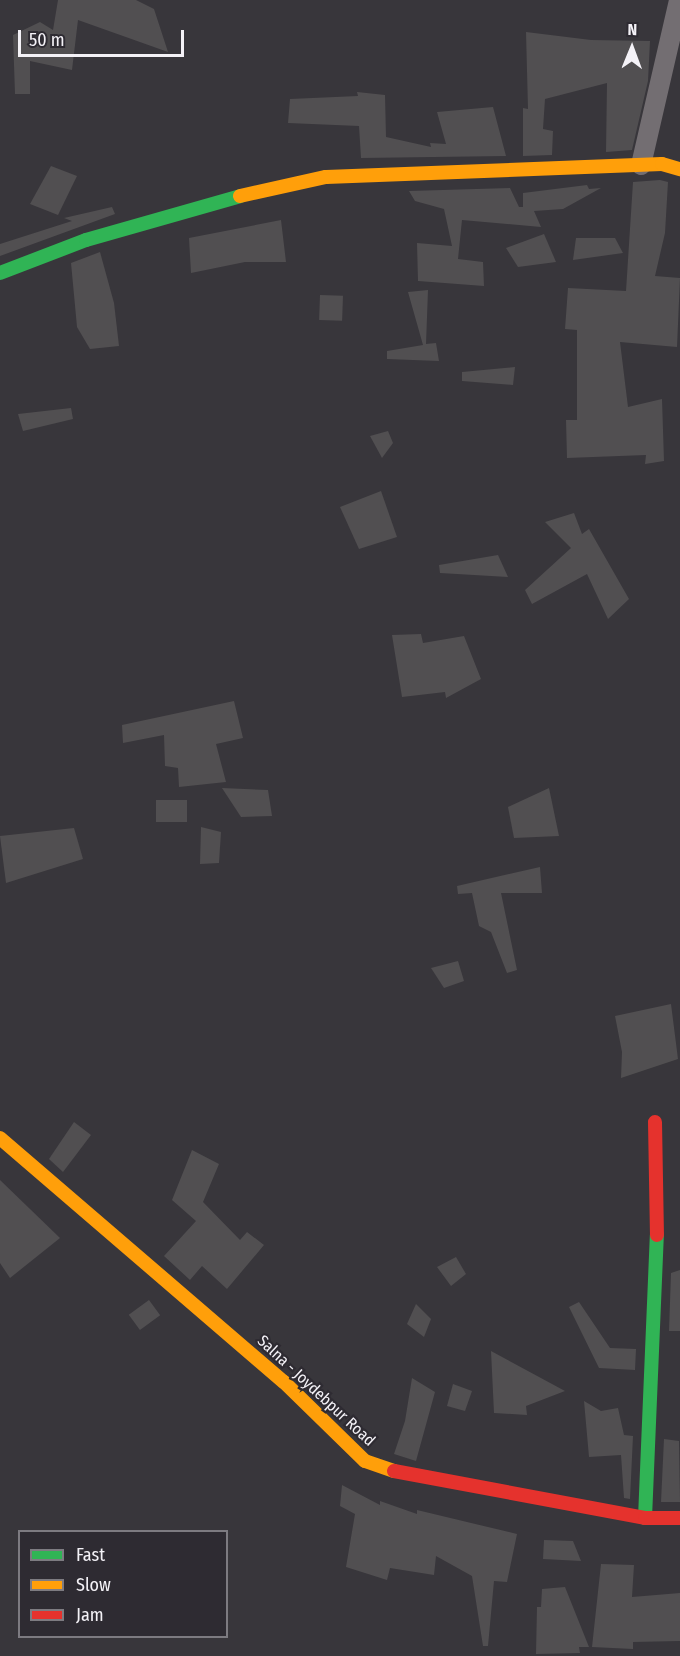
<!DOCTYPE html>
<html>
<head>
<meta charset="utf-8">
<style>
	body { margin:0 }
	#map { position:relative; width:680px; height:1656px; overflow:hidden; background:#38363b; font-family:"Fira Sans Condensed",sans-serif }
	div>[style] { position:absolute }
	[style*='--x'] { left:calc(var(--x)*1px); top:calc(var(--y)*1px); width:calc(var(--w)*1px); rotate:calc(var(--a)*1deg) }
	.building>* { inset:0; background:#514f51; transform-origin:0 0 }
	.street>* { height:20px; margin:-10px; padding:0 10px; transform-origin:10px; border-radius:10px; background:#736e72 }
	.fast>* { height:14px; margin:-7px; padding:0 7px; transform-origin:7px; border-radius:7px; background:#30b455 }
	.slow>* { height:14px; margin:-7px; padding:0 7px; transform-origin:7px; border-radius:7px; background:#ff9f0a }
	.jam>* { height:14px; margin:-7px; padding:0 7px; transform-origin:7px; border-radius:7px; background:#e5322d }
	span { translate:-50% -50%; white-space:nowrap; text-align:center; line-height:1.15; -webkit-text-stroke:4.5px #2e2b32; paint-order:stroke }
	.street-label { font-size:16px; color:#f4f2f7 }
	.legend { position:absolute; left:18px; top:1530px; width:210px; height:108px; box-sizing:border-box; background:#2e2b32; border:2px solid #7d7b81; margin:0; padding:8px 10px; list-style:none; font-size:18px; color:#f4f2f7 }
	.legend li { display:flex; align-items:center; gap:12px; height:30px }
	.legend b { width:30px; border:2px solid #7d7b81 }
	.north { position:absolute; left:602px; top:18px; width:60px; height:60px; -webkit-text-stroke:4px #2e2b32; paint-order:stroke; rotate:1deg; font-size:16px; font-weight:700; line-height:24px; text-align:center; color:#f4f2f7 }
	.north::after { content:''; display:block; margin:auto; width:21px; height:27px; background:#f4f2f7; clip-path:polygon(50% 0,100% 100%,50% 72%,0 100%) }
	.scale { position:absolute; left:18px; top:30px; width:166px; height:27px; box-sizing:border-box; border:3px solid #f4f2f7; border-top:0; padding-left:8px; font-size:18px; line-height:21px; white-space:nowrap; color:#f4f2f7; -webkit-text-stroke:4px #2e2b32; paint-order:stroke }
</style>
</head>
<body>
<div id="map">
	<div class="building">
		<div style="clip-path:polygon(58px 0,136px 0,154px 9px,168px 52px,78px 20px,72px 70px,30px 61px,30px 94px,15px 94px,13px 35px,40px 22px,53px 30px)"></div>
		<div style="clip-path:polygon(526px 32px,591px 40px,650px 41px,648px 81px,632px 150px,606px 152px,607px 83px,545px 99px,543px 129px,553px 131px,552px 155px,523px 156px,523px 108px,528px 109px)"></div>
		<div style="clip-path:polygon(357px 92px,385px 95px,386px 137px,431px 147px,430px 143px,446px 144px,437px 112px,493px 107px,506px 156px,361px 158px,359px 126px,288px 123px,290px 99px,358px 96px)"></div>
		<div style="clip-path:polygon(51px 166px,77px 176px,58px 215px,30px 204px)"></div>
		<div style="clip-path:polygon(660px 180px,668px 182px,665px 233px,655px 276px,680px 278px,677px 347px,620px 342px,628px 407px,662px 399px,664px 461px,645px 464px,646px 455px,567px 458px,566px 420px,577px 420px,577px 330px,565px 329px,568px 288px,626px 291px,633px 182px)"></div>
		<div style="clip-path:polygon(587px 185px,589px 189px,601px 188px,563px 209px,534px 211px,541px 227px,462px 220px,458px 259px,483px 262px,484px 286px,418px 281px,417px 243px,452px 246px,444px 209px,415px 201px,409px 191px,510px 188px,519px 207px,523px 207px,523px 193px)"></div>
		<div style="clip-path:polygon(112px 207px,115px 214px,0 256px,0 244px,72px 221px,64px 218px)"></div>
		<div style="clip-path:polygon(281px 220px,286px 262px,245px 262px,191px 273px,189px 238px)"></div>
		<div style="clip-path:polygon(544px 234px,556px 262px,518px 267px,506px 248px)"></div>
		<div style="clip-path:polygon(576px 238px,615px 238px,623px 253px,573px 260px)"></div>
		<div style="clip-path:polygon(100px 252px,114px 303px,119px 346px,90px 349px,77px 327px,71px 263px)"></div>
		<div style="clip-path:polygon(428px 290px,426px 344px,436px 343px,439px 361px,387px 359px,387px 351px,423px 345px,408px 292px)"></div>
		<div style="left:320px;top:295px;width:23px;height:25px;rotate:2deg"></div>
		<div style="clip-path:polygon(515px 367px,513px 385px,462px 381px,462px 372px)"></div>
		<div style="clip-path:polygon(71px 408px,73px 419px,23px 431px,18px 414px)"></div>
		<div style="clip-path:polygon(388px 431px,393px 443px,382px 458px,370px 436px)"></div>
		<div style="clip-path:polygon(381px 491px,397px 537px,359px 549px,340px 507px)"></div>
		<div style="clip-path:polygon(574px 513px,582px 534px,589px 529px,629px 599px,608px 619px,587px 574px,532px 604px,525px 590px,571px 548px,545px 522px)"></div>
		<div style="clip-path:polygon(498px 555px,508px 577px,440px 573px,439px 565px)"></div>
		<div style="clip-path:polygon(421px 634px,423px 643px,464px 636px,481px 679px,446px 698px,445px 692px,402px 697px,392px 635px)"></div>
		<div style="clip-path:polygon(234px 701px,243px 738px,216px 744px,226px 782px,179px 787px,178px 768px,165px 766px,164px 735px,123px 743px,122px 725px)"></div>
		<div style="clip-path:polygon(222px 788px,268px 790px,272px 816px,241px 817px)"></div>
		<div style="clip-path:polygon(549px 788px,559px 836px,514px 838px,508px 807px)"></div>
		<div style="left:156px;top:800px;width:31px;height:22px"></div>
		<div style="clip-path:polygon(201px 827px,221px 832px,219px 863px,200px 864px)"></div>
		<div style="clip-path:polygon(74px 828px,83px 859px,6px 883px,0 836px)"></div>
		<div style="clip-path:polygon(540px 867px,542px 893px,501px 893px,517px 970px,507px 973px,491px 932px,479px 926px,472px 893px,458px 894px,457px 886px)"></div>
		<div style="clip-path:polygon(458px 961px,464px 981px,444px 988px,431px 968px)"></div>
		<div style="clip-path:polygon(671px 1004px,678px 1059px,621px 1078px,622px 1052px,615px 1016px)"></div>
		<div style="clip-path:polygon(74px 1122px,91px 1135px,63px 1172px,49px 1159px)"></div>
		<div style="clip-path:polygon(192px 1150px,219px 1164px,203px 1202px,240px 1240px,247px 1232px,264px 1245px,227px 1289px,202px 1266px,190px 1280px,164px 1256px,196px 1221px,172px 1200px)"></div>
		<div style="clip-path:polygon(0 1180px,60px 1238px,10px 1278px,0 1263px)"></div>
		<div style="clip-path:polygon(456px 1257px,466px 1274px,451px 1286px,437px 1267px)"></div>
		<div style="clip-path:polygon(680px 1270px,680px 1331px,669px 1331px,671px 1273px)"></div>
		<div style="left:149px;top:1300px;width:19px;height:25px;rotate:54deg"></div>
		<div style="clip-path:polygon(579px 1302px,610px 1348px,636px 1349px,635px 1370px,599px 1368px,569px 1307px)"></div>
		<div style="clip-path:polygon(416px 1304px,431px 1319px,424px 1337px,407px 1324px)"></div>
		<div style="clip-path:polygon(491px 1351px,565px 1391px,526px 1406px,527px 1415px,494px 1413px)"></div>
		<div style="clip-path:polygon(412px 1378px,435px 1392px,416px 1461px,394px 1454px,405px 1421px)"></div>
		<div style="clip-path:polygon(453px 1384px,472px 1391px,465px 1411px,447px 1406px)"></div>
		<div style="clip-path:polygon(584px 1401px,601px 1411px,618px 1408px,624px 1435px,633px 1436px,630px 1499px,624px 1498px,621px 1455px,589px 1457px)"></div>
		<div style="clip-path:polygon(664px 1439px,679px 1441px,680px 1502px,661px 1502px)"></div>
		<div style="clip-path:polygon(342px 1485px,380px 1505px,380px 1501px,417px 1514px,417px 1510px,517px 1534px,507px 1582px,494px 1581px,488px 1646px,483px 1646px,472px 1576px,436px 1556px,434px 1575px,390px 1568px,387px 1580px,346px 1567px,355px 1514px,340px 1506px)"></div>
		<div style="clip-path:polygon(544px 1540px,573px 1541px,581px 1561px,543px 1559px)"></div>
		<div style="clip-path:polygon(601px 1564px,634px 1565px,632px 1597px,680px 1593px,680px 1641px,633px 1642px,633px 1649px,592px 1647px)"></div>
		<div style="clip-path:polygon(565px 1587px,589px 1647px,579px 1647px,580px 1653px,536px 1654px,537px 1607px,541px 1607px,542px 1589px)"></div>
	</div>
	<div class="street">
		<div style="--x:641;--y:165;--w:169;--a:-77"></div>
	</div>
	<div class="fast">
		<div style="--x:0;--y:273;--w:92;--a:-21"></div>
		<div style="--x:86;--y:240;--w:160;--a:-15.9"></div>
		<div style="--x:645;--y:1518;--w:283;--a:-87.6"></div>
	</div>
	<div class="slow">
		<div style="--x:240;--y:196;--w:88;--a:-12.5"></div>
		<div style="--x:326;--y:177;--w:336;--a:-2.2"></div>
		<div style="--x:662;--y:164;--w:19;--a:16"></div>
		<div style="--x:0;--y:1138;--w:374;--a:40.7"></div>
		<div style="--x:284;--y:1382;--w:113;--a:44.3"></div>
		<div style="--x:365;--y:1461;--w:31;--a:19"></div>
	</div>
	<div class="jam">
		<div style="--x:655;--y:1122;--w:113;--a:89"></div>
		<div style="--x:394;--y:1471;--w:255;--a:10.6"></div>
		<div style="--x:645;--y:1518;--w:35;--a:0"></div>
	</div>
	<div class="street-label">
		<span style="left:316px;top:1391px;rotate:43deg">Salna - Joydebpur Road</span>
	</div>
	<ul class="legend">
	<li><b style="height:8px;background:#30b455"></b>Fast</li>
	<li><b style="height:8px;background:#ff9f0a"></b>Slow</li>
	<li><b style="height:8px;background:#e5322d"></b>Jam</li>
	</ul>
	<div class="north">N</div>
	<div class="scale">50 m</div>
</div>
</body>
</html>
